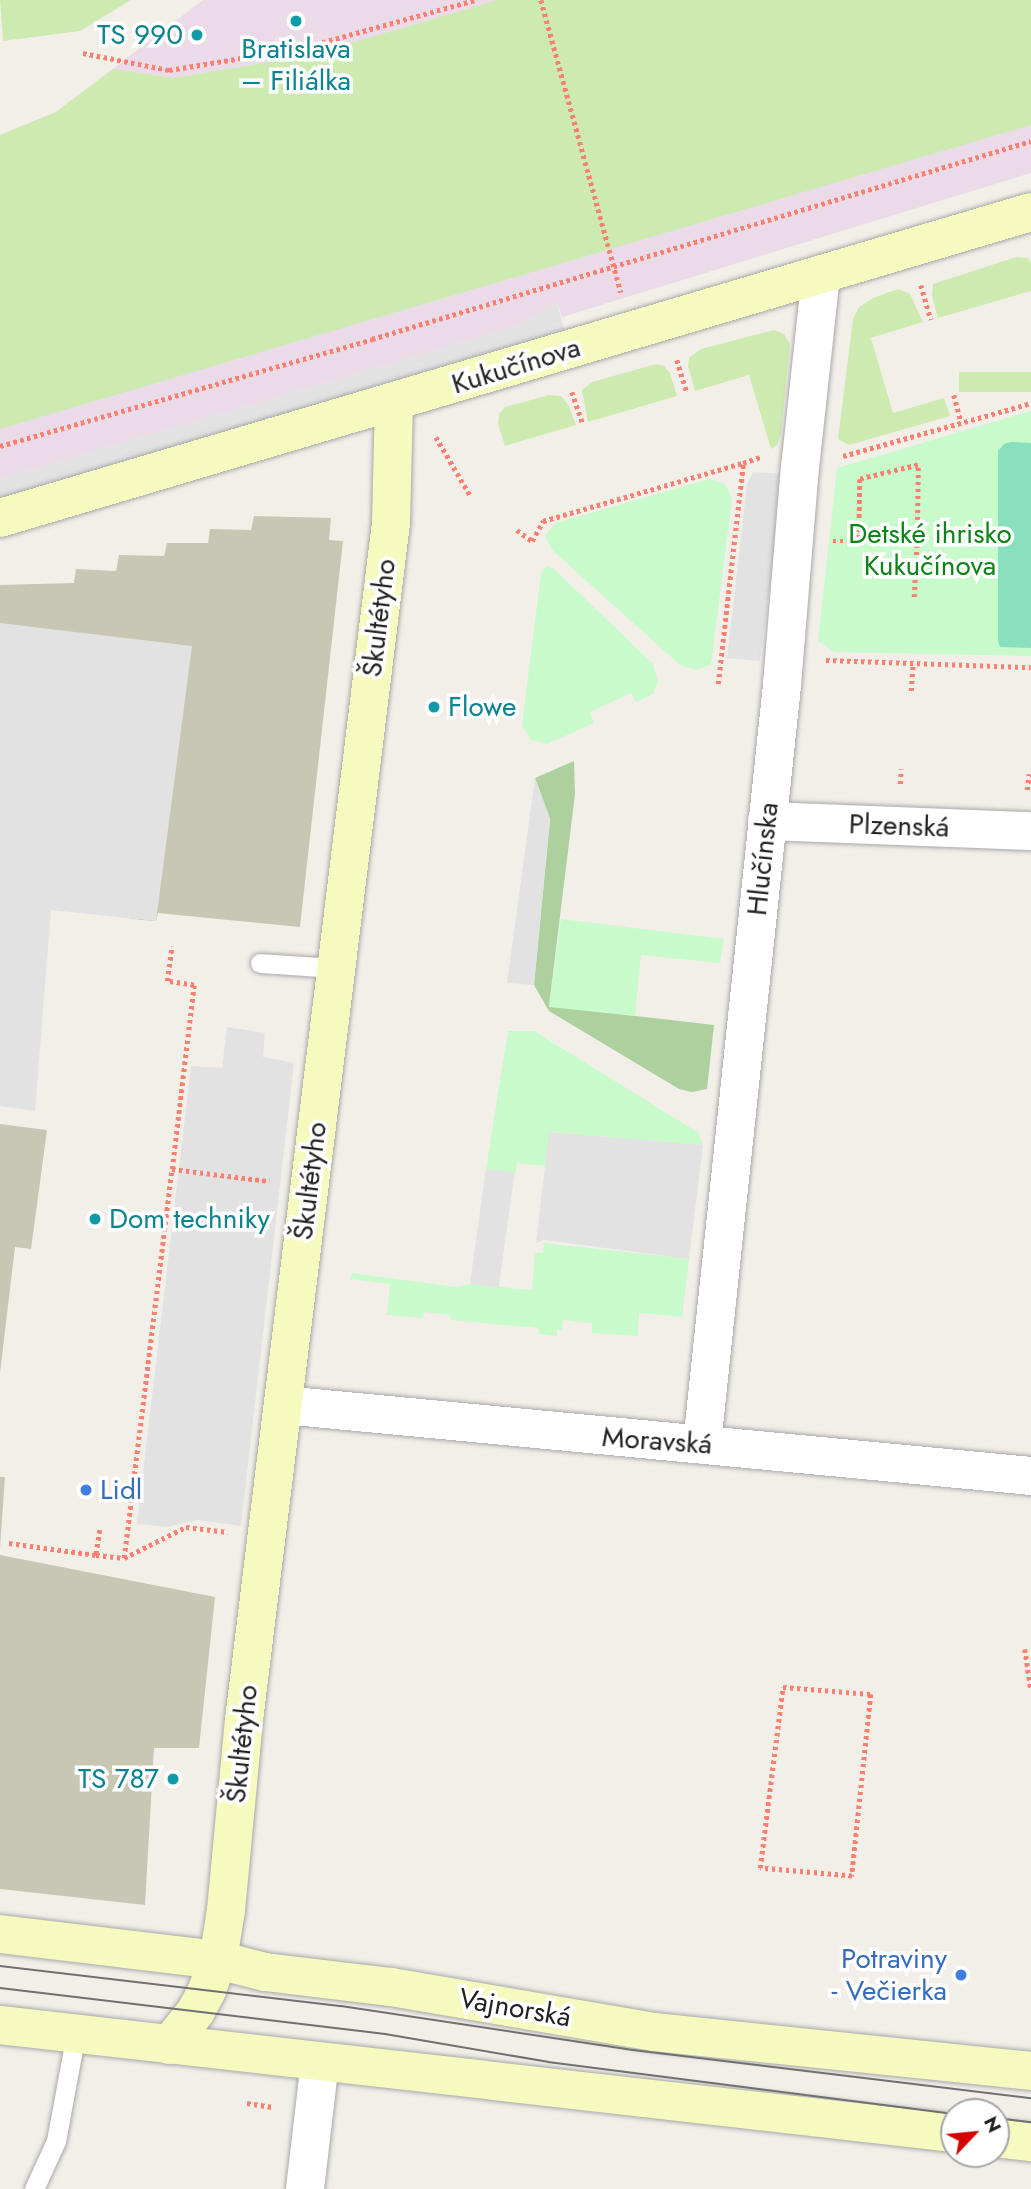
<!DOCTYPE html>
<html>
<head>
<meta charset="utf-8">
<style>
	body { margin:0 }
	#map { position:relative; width:1031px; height:2189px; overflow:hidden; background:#f2efe9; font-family:Jost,sans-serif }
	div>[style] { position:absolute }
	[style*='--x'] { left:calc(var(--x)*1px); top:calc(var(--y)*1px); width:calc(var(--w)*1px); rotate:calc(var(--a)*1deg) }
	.industrial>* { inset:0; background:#ebdbe8 }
	.construction>* { inset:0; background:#c7c7b4 }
	.grass>* { inset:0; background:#cdebb0; transform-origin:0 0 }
	.forest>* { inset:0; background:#add19e }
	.park>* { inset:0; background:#c8facc }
	.pitch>* { inset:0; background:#88e0be }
	.parking>* { inset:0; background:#e2e2e2; transform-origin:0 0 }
	.path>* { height:4.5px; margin-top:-2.25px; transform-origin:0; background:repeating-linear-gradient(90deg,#fa8072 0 3.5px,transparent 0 7px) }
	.roads { filter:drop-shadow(0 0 2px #a9a9a9) drop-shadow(0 0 2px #a9a9a9) }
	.lane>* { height:19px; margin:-9.5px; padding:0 9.5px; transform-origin:9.5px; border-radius:9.5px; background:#fff }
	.street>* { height:38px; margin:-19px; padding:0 19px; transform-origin:19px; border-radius:19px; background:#fff }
	.secondary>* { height:38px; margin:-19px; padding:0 19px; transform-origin:19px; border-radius:19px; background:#f7fabf }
	.tram>* { height:2px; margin:-1px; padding:0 1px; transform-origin:1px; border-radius:1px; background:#707070 }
	.dots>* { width:19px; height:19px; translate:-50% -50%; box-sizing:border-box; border:4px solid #fff; border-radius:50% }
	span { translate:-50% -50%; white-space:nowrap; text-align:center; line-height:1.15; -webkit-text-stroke:7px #fff; paint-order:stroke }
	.culture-label { font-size:28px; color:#0d838f }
	.right { translate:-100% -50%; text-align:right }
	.left { translate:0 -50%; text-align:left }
	.street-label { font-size:28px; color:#222 }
	.park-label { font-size:28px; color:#0c8416 }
	.shop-label { font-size:28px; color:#366cbe }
	.north { position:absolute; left:940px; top:2098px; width:70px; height:70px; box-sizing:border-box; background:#fff; border:2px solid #a7a7a7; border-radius:50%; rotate:64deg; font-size:19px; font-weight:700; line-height:28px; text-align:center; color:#222 }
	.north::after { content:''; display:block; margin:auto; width:24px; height:32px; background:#d40000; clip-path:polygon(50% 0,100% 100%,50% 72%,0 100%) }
</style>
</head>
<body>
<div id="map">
	<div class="industrial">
		<div style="clip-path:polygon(203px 0,1031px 0,1031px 173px,562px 317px,557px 303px,508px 329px,0 479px,0 135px,56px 112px)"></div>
	</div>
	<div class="construction">
		<div style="clip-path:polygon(254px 516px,331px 518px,329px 540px,343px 541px,300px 927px,158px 913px,156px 921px,142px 920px,0 900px,0 585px,74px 583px,76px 569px,116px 571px,119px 555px,164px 556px,167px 543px,208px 543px,210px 529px,251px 530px)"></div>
		<div style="clip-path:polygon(0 1124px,47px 1130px,31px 1249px,15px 1247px,0 1373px)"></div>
		<div style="clip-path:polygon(0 1477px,5px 1477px,0 1548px)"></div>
		<div style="clip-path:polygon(0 1555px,215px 1597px,199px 1748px,154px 1748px,145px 1905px,0 1889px)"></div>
	</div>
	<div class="grass">
		<div style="clip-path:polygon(0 0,131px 0,80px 31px,3px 41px)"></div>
		<div style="clip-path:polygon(498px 0,1031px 0,1031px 125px,0 429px,0 135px,56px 112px,113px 69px,174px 78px,310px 55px)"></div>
		<div style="clip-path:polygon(1016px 257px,1028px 258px,1031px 263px,1031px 291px,938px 318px,932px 296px,933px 284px)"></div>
		<div style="clip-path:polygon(898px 289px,910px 294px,923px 322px,871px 338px,893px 413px,944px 398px,950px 416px,849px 445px,838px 439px,853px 319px,859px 307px,873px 298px)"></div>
		<div style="clip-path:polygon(774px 330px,784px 334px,790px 344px,781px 434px,777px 445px,771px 449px,749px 375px,695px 391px,688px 366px,689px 358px,701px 349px)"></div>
		<div style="clip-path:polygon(656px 364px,664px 366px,670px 373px,677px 396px,588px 422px,582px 390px,592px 382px)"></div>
		<div style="left:1031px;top:372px;width:20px;height:72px;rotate:90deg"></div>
		<div style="clip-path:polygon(549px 395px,561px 396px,569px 406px,576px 425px,505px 446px,498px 424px,499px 414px,505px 407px)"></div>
	</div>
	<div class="forest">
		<div style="clip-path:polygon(574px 761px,575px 794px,549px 1006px,714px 1025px,707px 1089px,692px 1092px,679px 1089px,549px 1011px,534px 985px,550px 819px,535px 778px)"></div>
	</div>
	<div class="park">
		<div style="clip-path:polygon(1031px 411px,1031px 656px,834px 652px,818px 641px,837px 468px)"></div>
		<div style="clip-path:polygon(709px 479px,725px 484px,732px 498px,711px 665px,696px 670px,680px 665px,552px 550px,545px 535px,556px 523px)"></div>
		<div style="clip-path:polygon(546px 566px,554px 569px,653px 664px,658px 682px,653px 694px,636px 702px,631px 693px,590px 712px,594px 723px,547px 744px,531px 740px,522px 725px,541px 574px)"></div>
		<div style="clip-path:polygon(561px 919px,724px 939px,720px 963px,641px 955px,635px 1016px,549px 1007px)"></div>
		<div style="clip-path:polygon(508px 1031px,534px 1031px,699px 1133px,703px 1145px,550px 1132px,546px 1166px,517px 1163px,515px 1173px,486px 1169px)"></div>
		<div style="clip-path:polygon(544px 1243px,689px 1259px,682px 1317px,639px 1313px,638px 1336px,592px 1333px,592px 1323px,563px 1320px,562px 1330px,557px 1330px,557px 1336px,539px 1334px,538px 1328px,451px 1320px,450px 1315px,424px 1312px,423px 1318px,387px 1315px,390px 1284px,350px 1279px,352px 1273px,455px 1287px,470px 1284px,532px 1290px,535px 1253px,543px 1253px)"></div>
	</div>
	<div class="pitch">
		<div style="clip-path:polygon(1011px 442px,1031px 443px,1031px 648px,1000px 647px,998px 641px,998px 451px,1004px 444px)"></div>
	</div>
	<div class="parking">
		<div style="clip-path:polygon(557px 303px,565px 333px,0 503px,0 479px,508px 329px)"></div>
		<div style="clip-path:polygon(753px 472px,784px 474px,760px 661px,727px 658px,747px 484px)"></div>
		<div style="clip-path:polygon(0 623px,192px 646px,156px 921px,51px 910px,35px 1111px,0 1106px)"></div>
		<div style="clip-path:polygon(535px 778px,550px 819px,534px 985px,507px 983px)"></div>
		<div style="clip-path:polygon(227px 1027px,265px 1033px,263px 1057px,294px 1063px,241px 1526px,198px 1520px,167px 1527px,137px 1524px,191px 1066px,222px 1068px)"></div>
		<div style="clip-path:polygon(549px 1132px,703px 1145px,689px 1259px,544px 1240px,536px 1243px)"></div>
		<div style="left:486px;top:1169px;width:29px;height:116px;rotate:8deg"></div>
	</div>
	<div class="path">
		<div style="--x:541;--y:0;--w:303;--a:74.7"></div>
		<div style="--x:83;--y:53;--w:88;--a:11.2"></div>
		<div style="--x:169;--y:70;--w:135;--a:-9.4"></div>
		<div style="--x:302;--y:48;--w:180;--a:-15.5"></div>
		<div style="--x:921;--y:285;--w:36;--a:74"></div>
		<div style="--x:677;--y:360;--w:34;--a:73"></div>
		<div style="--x:572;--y:392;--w:34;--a:71"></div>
		<div style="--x:954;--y:395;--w:28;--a:75"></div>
		<div style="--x:436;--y:437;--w:67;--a:59.6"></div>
		<div style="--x:0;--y:446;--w:387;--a:-16"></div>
		<div style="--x:372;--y:339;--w:688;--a:-16.72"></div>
		<div style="--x:843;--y:456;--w:195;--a:-15.7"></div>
		<div style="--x:517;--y:530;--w:19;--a:36"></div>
		<div style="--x:532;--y:541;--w:23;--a:-61"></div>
		<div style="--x:543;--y:521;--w:208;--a:-16.2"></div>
		<div style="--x:833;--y:541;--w:84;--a:0"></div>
		<div style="--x:917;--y:541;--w:76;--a:-89.2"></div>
		<div style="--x:918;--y:465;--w:60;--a:166.4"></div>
		<div style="--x:860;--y:479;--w:62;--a:90.9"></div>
		<div style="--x:914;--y:597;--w:56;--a:-86.9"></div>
		<div style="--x:826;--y:660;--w:205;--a:2"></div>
		<div style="--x:718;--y:684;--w:222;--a:-83.5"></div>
		<div style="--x:743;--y:463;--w:18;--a:-19"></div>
		<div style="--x:911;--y:691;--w:28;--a:-86"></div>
		<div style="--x:900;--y:784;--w:15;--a:-86"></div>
		<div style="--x:1027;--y:790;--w:16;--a:-83"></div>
		<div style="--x:172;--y:1169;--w:185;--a:-83.2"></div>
		<div style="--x:194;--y:985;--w:27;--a:-172"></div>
		<div style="--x:167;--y:981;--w:35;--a:-82"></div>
		<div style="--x:100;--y:1530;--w:25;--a:99"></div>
		<div style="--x:96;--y:1555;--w:28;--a:6"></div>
		<div style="--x:124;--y:1558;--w:392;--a:-83"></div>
		<div style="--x:172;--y:1169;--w:98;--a:7.1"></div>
		<div style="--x:9;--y:1543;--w:88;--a:7.9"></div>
		<div style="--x:124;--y:1558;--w:69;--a:-26.6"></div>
		<div style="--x:186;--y:1527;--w:42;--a:6.8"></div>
		<div style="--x:1025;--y:1649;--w:40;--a:81.5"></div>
		<div style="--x:783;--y:1687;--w:88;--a:4.5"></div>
		<div style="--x:871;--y:1694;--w:183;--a:96"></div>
		<div style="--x:852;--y:1876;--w:92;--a:-175"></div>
		<div style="--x:760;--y:1868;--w:182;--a:-82.8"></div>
		<div style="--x:247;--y:2103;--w:26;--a:9"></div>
	</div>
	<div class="roads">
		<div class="lane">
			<div style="--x:260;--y:963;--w:76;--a:3.8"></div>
			<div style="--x:34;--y:2189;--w:53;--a:-65.4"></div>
			<div style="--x:56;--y:2141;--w:110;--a:-79.5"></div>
		</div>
		<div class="street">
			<div style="--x:767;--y:821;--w:264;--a:2.2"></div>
			<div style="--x:283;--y:1405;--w:751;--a:5.42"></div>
			<div style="--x:702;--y:1444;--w:763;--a:-83.98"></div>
			<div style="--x:782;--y:685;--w:218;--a:-85.3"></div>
			<div style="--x:800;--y:468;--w:195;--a:-83.8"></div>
			<div style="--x:305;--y:2189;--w:128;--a:-83.3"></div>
		</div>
		<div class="secondary">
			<div style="--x:0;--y:518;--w:1075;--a:-16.53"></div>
			<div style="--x:0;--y:1934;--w:220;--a:6.8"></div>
			<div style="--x:218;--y:1960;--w:49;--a:14.3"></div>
			<div style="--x:265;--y:1972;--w:127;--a:6.8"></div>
			<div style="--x:391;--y:1987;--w:267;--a:9.7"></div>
			<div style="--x:654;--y:2032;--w:379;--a:5.9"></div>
			<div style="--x:0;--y:2025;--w:960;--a:6.46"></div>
			<div style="--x:169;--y:2045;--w:43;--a:-51.5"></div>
			<div style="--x:196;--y:2011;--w:24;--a:-62"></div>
			<div style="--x:207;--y:1990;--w:32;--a:-70"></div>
			<div style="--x:218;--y:1960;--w:51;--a:-80.9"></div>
			<div style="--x:226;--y:1910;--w:191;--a:-84.6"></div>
			<div style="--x:244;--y:1720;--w:1206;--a:-83"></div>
			<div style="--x:391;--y:523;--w:121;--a:-88.6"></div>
			<div style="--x:996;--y:2138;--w:35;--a:7"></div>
		</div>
	</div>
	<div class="tram">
		<div style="--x:0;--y:1966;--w:343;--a:6.7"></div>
		<div style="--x:341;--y:2006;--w:295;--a:8.6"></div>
		<div style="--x:633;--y:2050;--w:401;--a:6.9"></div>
		<div style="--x:0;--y:1988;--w:388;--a:6.8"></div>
		<div style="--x:385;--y:2034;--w:165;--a:9.7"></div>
		<div style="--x:548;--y:2062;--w:409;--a:7.3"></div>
		<div style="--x:996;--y:2118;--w:35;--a:7"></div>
	</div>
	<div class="dots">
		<div style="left:296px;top:21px;background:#0f9aa8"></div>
		<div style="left:197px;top:35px;background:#0f9aa8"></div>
		<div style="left:434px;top:707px;background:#0f9aa8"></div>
		<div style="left:95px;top:1219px;background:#0f9aa8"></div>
		<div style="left:86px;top:1490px;background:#3f7fe0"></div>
		<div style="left:173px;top:1779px;background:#0f9aa8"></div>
		<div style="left:961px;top:1975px;background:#3f7fe0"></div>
	</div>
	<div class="culture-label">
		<span class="right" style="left:183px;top:35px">TS 990</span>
		<span style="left:296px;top:65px">Bratislava<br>– Filiálka</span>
		<span class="left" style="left:448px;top:707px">Flowe</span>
		<span class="left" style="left:109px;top:1219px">Dom techniky</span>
		<span class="right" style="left:159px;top:1779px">TS 787</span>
	</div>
	<div class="street-label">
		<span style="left:516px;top:366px;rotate:-17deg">Kukučínova</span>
		<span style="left:379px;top:618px;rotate:-83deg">Škultétyho</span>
		<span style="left:899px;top:826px;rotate:2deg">Plzenská</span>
		<span style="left:763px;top:859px;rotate:-84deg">Hlučínska</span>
		<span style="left:310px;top:1181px;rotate:-83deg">Škultétyho</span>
		<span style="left:657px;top:1441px;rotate:4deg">Moravská</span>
		<span style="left:242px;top:1744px;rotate:-84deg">Škultétyho</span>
		<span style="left:515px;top:2008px;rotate:10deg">Vajnorská</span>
	</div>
	<div class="park-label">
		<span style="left:930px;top:550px">Detské ihrisko<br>Kukučínova</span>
	</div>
	<div class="shop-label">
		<span class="left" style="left:100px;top:1490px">Lidl</span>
		<span class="right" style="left:947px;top:1975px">Potraviny<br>- Večierka</span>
	</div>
	<div class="north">N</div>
</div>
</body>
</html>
